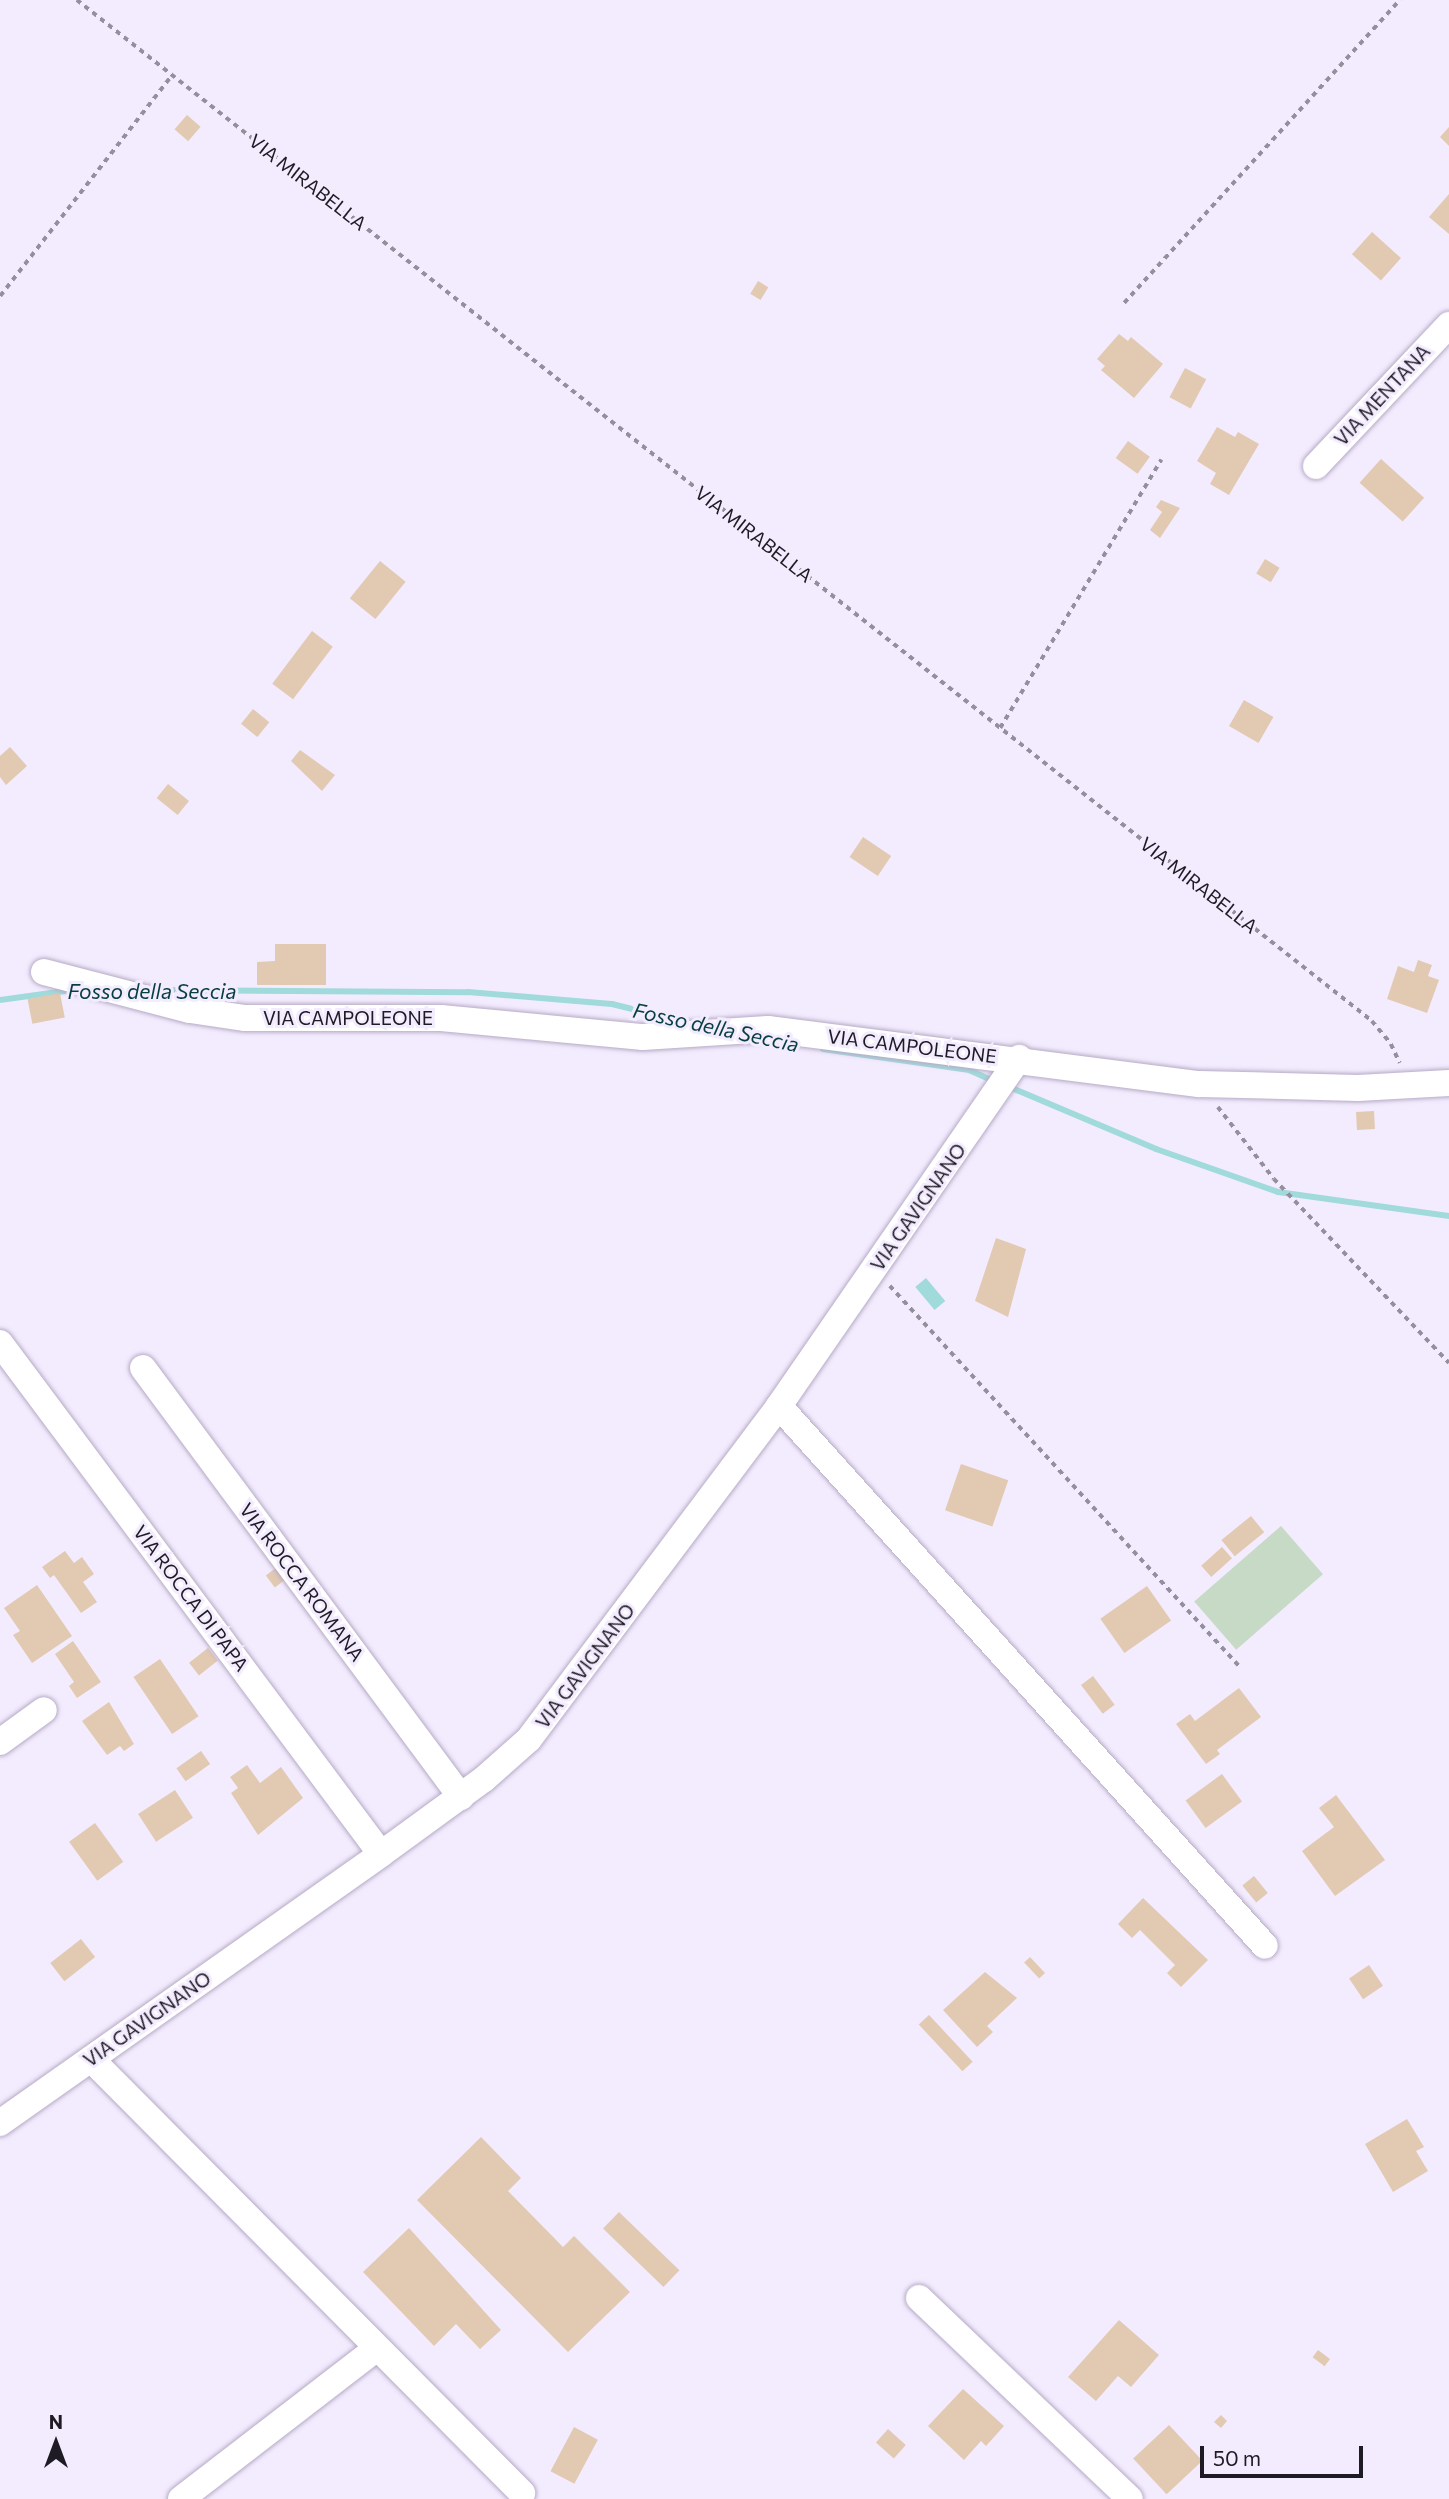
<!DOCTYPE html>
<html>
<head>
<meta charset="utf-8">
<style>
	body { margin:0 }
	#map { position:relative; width:1449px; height:2499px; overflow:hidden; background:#f3ecfe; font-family:Commissioner,sans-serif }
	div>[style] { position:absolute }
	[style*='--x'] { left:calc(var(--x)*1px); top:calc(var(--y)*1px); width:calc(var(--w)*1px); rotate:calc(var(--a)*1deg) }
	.green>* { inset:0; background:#c6dac6; transform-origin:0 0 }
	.water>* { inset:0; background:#a1dadb; transform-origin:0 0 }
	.stream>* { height:6px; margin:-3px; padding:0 3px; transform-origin:3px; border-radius:3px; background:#a1dadb }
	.building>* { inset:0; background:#e2c9b2; transform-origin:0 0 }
	.path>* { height:3.5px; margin-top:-1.75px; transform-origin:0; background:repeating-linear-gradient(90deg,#948f9d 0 5px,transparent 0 10px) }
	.roads { filter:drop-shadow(0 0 2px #b6aac6) drop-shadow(0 0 2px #b6aac6) }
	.minor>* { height:26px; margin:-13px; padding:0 13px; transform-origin:13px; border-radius:13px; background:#fff }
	span { translate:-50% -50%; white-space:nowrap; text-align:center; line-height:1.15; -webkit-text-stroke:6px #f3ecfe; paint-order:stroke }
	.street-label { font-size:19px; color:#1f1b25 }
	.water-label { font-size:21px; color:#073e40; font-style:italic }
	.north { position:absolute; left:21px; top:2408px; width:70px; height:70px; -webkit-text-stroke:5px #f3ecfe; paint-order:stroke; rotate:0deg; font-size:19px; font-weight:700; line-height:28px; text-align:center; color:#1f1b25 }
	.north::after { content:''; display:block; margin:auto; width:24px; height:32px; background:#1f1b25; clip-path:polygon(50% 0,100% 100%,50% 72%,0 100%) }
	.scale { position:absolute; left:1200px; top:2446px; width:163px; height:32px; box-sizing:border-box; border:4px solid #1f1b25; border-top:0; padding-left:9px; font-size:21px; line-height:24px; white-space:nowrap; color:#1f1b25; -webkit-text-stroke:5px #f3ecfe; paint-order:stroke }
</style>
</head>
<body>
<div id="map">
	<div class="green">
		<div style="left:1281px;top:1526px;width:64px;height:115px;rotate:49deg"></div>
	</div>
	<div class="water">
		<div style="left:926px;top:1278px;width:30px;height:14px;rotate:50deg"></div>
	</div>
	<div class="stream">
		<div style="--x:160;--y:990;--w:308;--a:0.4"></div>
		<div style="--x:468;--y:992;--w:144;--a:4.8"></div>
		<div style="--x:612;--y:1004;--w:79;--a:13.9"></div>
		<div style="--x:0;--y:1000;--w:73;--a:-7.9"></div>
		<div style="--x:823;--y:1049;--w:148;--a:8.2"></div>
		<div style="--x:969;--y:1070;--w:27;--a:24"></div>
		<div style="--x:1007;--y:1086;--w:162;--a:22.9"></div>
		<div style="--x:1156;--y:1149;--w:129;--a:19.4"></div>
		<div style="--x:1278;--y:1192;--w:173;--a:8"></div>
	</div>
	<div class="building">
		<div style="left:187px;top:115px;width:18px;height:19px;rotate:41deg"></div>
		<div style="clip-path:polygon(1449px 127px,1449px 146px,1440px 137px)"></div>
		<div style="clip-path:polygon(1449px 194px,1449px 234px,1429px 217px)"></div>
		<div style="left:1372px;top:232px;width:39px;height:30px;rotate:42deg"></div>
		<div style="left:758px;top:281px;width:12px;height:15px;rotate:31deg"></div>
		<div style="clip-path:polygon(1119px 334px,1128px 341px,1131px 337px,1163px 364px,1134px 398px,1101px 370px,1105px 366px,1097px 359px)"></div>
		<div style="left:1185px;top:368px;width:24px;height:33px;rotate:28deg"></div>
		<div style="clip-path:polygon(1217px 427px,1235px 437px,1238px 432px,1259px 444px,1229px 495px,1210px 484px,1216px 473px,1197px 461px)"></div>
		<div style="left:1128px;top:441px;width:27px;height:21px;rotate:36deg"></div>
		<div style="left:1381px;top:459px;width:58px;height:32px;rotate:42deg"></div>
		<div style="clip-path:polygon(1161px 500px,1180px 508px,1160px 538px,1150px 530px,1162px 512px,1156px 507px)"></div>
		<div style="left:1265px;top:559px;width:17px;height:17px;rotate:31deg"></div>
		<div style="left:380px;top:561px;width:33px;height:48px;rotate:39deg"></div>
		<div style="left:312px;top:631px;width:26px;height:66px;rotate:37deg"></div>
		<div style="left:1244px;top:700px;width:34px;height:30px;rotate:30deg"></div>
		<div style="left:253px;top:709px;width:21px;height:19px;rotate:39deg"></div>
		<div style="clip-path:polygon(10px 747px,27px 766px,6px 785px,0 777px,0 756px)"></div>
		<div style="clip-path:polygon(300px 750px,335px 775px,322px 791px,291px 761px)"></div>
		<div style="left:168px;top:784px;width:27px;height:18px;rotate:39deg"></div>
		<div style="left:863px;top:837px;width:34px;height:24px;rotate:34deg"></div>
		<div style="clip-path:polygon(275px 944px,326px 944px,326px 985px,257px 985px,257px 962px,275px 961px)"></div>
		<div style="clip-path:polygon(1418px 960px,1432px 965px,1428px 976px,1439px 980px,1427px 1013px,1387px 999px,1398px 966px,1414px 972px)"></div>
		<div style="left:60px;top:993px;width:25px;height:33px;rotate:79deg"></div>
		<div style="left:1374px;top:1111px;width:18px;height:18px;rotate:87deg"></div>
		<div style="clip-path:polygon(996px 1238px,1026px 1249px,1008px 1317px,975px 1301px)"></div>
		<div style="left:961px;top:1464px;width:50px;height:49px;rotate:19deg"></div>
		<div style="left:1251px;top:1516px;width:21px;height:38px;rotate:51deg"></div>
		<div style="left:1222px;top:1547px;width:15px;height:28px;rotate:48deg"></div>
		<div style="clip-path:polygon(65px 1551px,74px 1563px,82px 1557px,94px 1574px,83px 1582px,97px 1602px,81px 1613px,54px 1575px,50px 1578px,42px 1567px)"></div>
		<div style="left:281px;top:1564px;width:15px;height:19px;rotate:53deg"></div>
		<div style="clip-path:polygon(37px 1585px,72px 1636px,32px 1663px,13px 1635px,20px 1631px,4px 1608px)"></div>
		<div style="left:1147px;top:1586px;width:42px;height:57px;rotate:55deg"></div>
		<div style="clip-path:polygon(73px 1641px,101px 1682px,77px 1698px,69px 1686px,74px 1682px,55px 1654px)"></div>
		<div style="left:208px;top:1648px;width:16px;height:24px;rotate:52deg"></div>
		<div style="left:160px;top:1659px;width:69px;height:32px;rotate:56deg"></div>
		<div style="left:1093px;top:1676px;width:36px;height:15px;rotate:53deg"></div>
		<div style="clip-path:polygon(1239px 1688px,1261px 1717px,1217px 1750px,1220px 1754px,1206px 1764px,1176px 1724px,1190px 1714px,1195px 1721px)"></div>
		<div style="clip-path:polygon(109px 1702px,134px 1744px,124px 1751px,120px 1746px,107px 1755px,82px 1721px)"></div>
		<div style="left:201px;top:1751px;width:16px;height:30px;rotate:55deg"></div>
		<div style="clip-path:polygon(247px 1765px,260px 1783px,281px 1767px,303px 1798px,258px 1835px,231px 1793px,238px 1788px,230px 1777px)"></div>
		<div style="left:1222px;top:1774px;width:34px;height:45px;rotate:54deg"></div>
		<div style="left:175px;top:1790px;width:33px;height:44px;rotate:57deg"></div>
		<div style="clip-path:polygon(1336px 1795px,1385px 1860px,1335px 1896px,1302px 1851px,1334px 1827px,1319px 1808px)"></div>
		<div style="left:95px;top:1823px;width:48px;height:32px;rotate:54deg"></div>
		<div style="left:1254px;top:1876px;width:22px;height:15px;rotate:51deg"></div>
		<div style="clip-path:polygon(1143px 1898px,1208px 1960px,1181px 1987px,1167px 1973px,1175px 1965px,1140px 1930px,1132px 1938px,1118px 1924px)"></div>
		<div style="left:81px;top:1939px;width:23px;height:39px;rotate:52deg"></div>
		<div style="left:1030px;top:1957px;width:22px;height:8px;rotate:47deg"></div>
		<div style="left:1369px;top:1965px;width:25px;height:24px;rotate:56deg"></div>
		<div style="clip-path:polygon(985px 1972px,1017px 1998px,987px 2026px,993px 2032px,977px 2047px,943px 2010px)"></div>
		<div style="left:929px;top:2015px;width:64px;height:14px;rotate:47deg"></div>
		<div style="clip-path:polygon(1407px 2119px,1424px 2147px,1416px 2151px,1428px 2171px,1393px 2192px,1365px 2144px)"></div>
		<div style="clip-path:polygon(481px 2137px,521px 2178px,508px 2191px,563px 2247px,574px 2236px,630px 2292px,568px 2352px,417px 2200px)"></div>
		<div style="left:619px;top:2212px;width:84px;height:23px;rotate:44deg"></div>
		<div style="clip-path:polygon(409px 2228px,501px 2330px,480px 2349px,456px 2324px,434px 2346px,363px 2272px)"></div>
		<div style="clip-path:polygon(1119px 2320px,1159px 2355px,1131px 2387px,1118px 2376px,1096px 2401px,1068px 2377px)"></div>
		<div style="left:1318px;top:2350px;width:15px;height:9px;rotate:37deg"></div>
		<div style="clip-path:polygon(963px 2389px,1004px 2426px,986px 2446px,981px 2441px,964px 2460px,928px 2426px)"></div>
		<div style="clip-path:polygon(1221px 2415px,1227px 2421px,1221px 2428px,1214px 2422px)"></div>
		<div style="left:1169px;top:2425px;width:49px;height:49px;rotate:47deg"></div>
		<div style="left:574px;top:2427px;width:27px;height:50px;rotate:28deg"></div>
		<div style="left:888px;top:2429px;width:24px;height:18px;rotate:42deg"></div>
	</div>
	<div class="path">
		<div style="--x:77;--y:0;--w:1649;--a:38.25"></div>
		<div style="--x:1372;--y:1021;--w:30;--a:50"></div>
		<div style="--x:1391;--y:1044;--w:21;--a:65"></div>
		<div style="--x:0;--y:296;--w:280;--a:-52.1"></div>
		<div style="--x:1124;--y:303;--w:410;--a:-47.7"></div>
		<div style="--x:1000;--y:728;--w:313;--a:-59"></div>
		<div style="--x:1218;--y:1107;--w:91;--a:52.1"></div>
		<div style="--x:1274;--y:1179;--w:254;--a:46.4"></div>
		<div style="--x:890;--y:1286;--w:517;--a:47.43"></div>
	</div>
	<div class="roads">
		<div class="minor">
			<div style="--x:1316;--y:466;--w:194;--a:-46.7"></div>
			<div style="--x:44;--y:972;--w:151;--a:14.6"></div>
			<div style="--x:190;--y:1010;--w:56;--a:8.3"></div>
			<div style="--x:245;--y:1018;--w:196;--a:0"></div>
			<div style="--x:441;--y:1018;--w:203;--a:5.4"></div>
			<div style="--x:643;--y:1037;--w:125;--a:-3.7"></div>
			<div style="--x:768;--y:1029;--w:434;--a:7.3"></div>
			<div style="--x:1199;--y:1084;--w:159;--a:1.4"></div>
			<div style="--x:1358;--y:1088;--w:91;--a:-3.1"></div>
			<div style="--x:0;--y:1343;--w:637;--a:53.29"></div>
			<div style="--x:143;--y:1368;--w:534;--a:53.45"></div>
			<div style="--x:779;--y:1406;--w:726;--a:48.01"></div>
			<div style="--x:0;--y:1742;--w:54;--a:-36"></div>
			<div style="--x:91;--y:2059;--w:612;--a:45.2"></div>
			<div style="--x:0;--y:2123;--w:466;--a:-35.2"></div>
			<div style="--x:381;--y:1854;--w:127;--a:-36.1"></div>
			<div style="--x:484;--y:1779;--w:60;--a:-41.6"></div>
			<div style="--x:529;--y:1739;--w:416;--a:-53.1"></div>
			<div style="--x:779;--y:1406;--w:423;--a:-55.4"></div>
			<div style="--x:919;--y:2298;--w:291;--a:43.6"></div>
			<div style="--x:181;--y:2499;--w:247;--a:-37.6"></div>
		</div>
	</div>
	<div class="street-label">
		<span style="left:308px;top:182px;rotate:38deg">VIA MIRABELLA</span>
		<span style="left:1382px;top:395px;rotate:-47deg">VIA MENTANA</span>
		<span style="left:754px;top:534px;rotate:38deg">VIA MIRABELLA</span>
		<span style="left:1199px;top:885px;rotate:38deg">VIA MIRABELLA</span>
		<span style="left:348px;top:1018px">VIA CAMPOLEONE</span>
		<span style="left:912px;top:1046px;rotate:7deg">VIA CAMPOLEONE</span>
		<span style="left:918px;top:1207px;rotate:-55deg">VIA GAVIGNANO</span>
		<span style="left:302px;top:1582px;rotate:53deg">VIA ROCCA ROMANA</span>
		<span style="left:191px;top:1598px;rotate:53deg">VIA ROCCA DI PAPA</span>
		<span style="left:585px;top:1666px;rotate:-53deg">VIA GAVIGNANO</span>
		<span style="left:147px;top:2019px;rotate:-35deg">VIA GAVIGNANO</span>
	</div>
	<div class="water-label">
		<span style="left:152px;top:991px">Fosso della Seccia</span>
		<span style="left:716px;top:1027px;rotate:12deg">Fosso della Seccia</span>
	</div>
	<div class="north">N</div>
	<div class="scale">50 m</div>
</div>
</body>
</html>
